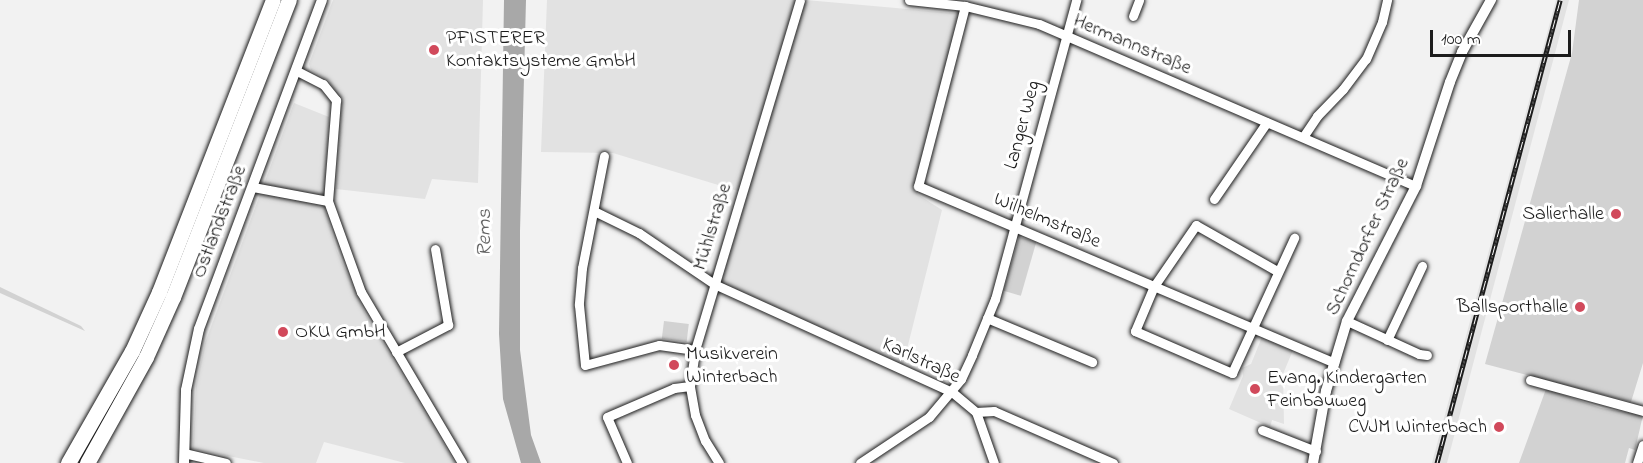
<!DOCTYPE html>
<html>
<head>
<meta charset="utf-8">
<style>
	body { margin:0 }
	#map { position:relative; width:1643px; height:463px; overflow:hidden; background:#f2f2f2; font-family:"Indie Flower",sans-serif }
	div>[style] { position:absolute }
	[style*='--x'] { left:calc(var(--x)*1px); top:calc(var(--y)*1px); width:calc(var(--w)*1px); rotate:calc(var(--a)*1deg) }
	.built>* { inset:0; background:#e2e2e2 }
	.green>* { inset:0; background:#d2d2d2; transform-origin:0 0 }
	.water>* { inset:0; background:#a8a8a8 }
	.roads { filter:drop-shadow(0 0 2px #1c1c1c) drop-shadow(0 0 2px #1c1c1c) }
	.minor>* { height:9px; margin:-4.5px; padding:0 4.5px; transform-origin:4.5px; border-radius:4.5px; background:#fff }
	.tertiary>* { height:10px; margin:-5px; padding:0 5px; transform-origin:5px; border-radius:5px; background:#fff }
	.trunk>* { height:15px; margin:-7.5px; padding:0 7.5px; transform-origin:7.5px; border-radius:7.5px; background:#fff }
	.rail>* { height:5px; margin-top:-2.5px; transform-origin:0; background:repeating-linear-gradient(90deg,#fff 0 9px,#1c1c1c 0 18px); box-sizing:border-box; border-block:2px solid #1c1c1c }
	.dots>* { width:16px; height:16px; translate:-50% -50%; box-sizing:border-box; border:3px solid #fff; border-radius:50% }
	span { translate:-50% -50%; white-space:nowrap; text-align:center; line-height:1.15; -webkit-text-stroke:6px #fff; paint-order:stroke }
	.poi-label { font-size:20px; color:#1c1c1c }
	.left { translate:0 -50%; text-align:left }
	.right { translate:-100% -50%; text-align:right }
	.street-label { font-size:20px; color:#1c1c1c }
	.water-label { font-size:21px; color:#5b5b5b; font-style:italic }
	.scale { position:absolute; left:1430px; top:30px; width:141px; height:27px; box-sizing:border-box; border:3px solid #1c1c1c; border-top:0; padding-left:8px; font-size:18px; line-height:21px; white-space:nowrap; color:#1c1c1c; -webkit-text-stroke:4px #fff; paint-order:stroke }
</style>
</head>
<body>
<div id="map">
	<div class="built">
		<div style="clip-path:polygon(333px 0,483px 0,478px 183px,432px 179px,425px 199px,336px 189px,342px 101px,329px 81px,311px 70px,309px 64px)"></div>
		<div style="clip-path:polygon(547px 0,806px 0,963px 14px,917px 194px,942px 210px,903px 365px,710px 280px,738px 191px,613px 153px,541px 152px)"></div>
		<div style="clip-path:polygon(1556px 0,1569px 0,1447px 463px,1432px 463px)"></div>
		<div style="clip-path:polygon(294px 103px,329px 117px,324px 206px,337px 251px,365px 313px,455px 463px,405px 463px,324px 442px,316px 463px,264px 463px,193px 449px,196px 385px,205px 343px)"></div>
		<div style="clip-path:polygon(1262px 337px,1293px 350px,1283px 374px,1284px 424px,1272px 420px,1270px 427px,1229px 409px,1243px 376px,1242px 368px,1251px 364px)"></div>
	</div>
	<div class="green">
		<div style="clip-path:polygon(1579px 0,1643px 0,1643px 363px,1631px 402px,1485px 364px,1572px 53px)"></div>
		<div style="left:1019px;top:237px;width:18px;height:56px;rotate:16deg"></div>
		<div style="clip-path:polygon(0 287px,81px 326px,85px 331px,0 293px)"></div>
		<div style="left:664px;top:321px;width:25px;height:18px;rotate:7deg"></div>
		<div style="clip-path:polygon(1546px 389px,1601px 408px,1643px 415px,1635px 450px,1629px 448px,1625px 463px,1519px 463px)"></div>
	</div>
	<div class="water">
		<div style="clip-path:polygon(504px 0,526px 0,520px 231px,520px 350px,531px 435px,541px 463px,521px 463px,503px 399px,499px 334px)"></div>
	</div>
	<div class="roads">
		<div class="minor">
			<div style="--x:909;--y:0;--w:56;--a:6.1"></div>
			<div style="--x:965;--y:6;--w:76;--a:13.7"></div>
			<div style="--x:1039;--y:24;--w:410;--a:23.3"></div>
			<div style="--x:965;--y:6;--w:186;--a:104.6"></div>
			<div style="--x:918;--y:186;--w:452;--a:23"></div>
			<div style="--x:1133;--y:16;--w:17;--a:-69"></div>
			<div style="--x:297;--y:71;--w:29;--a:27"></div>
			<div style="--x:323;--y:84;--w:21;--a:51"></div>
			<div style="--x:336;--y:100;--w:101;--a:94.5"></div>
			<div style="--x:1303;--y:137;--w:25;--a:-56"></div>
			<div style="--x:1317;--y:116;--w:37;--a:-46"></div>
			<div style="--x:1343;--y:89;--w:38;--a:-53"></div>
			<div style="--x:1366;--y:59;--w:40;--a:-66.6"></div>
			<div style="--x:1382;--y:22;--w:23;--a:-77"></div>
			<div style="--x:604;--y:156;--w:114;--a:101.1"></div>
			<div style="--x:582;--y:268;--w:37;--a:95"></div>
			<div style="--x:579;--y:305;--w:60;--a:84.3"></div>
			<div style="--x:585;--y:365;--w:77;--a:-15.1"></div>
			<div style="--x:659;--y:345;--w:36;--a:8"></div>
			<div style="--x:253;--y:187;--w:76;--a:10.6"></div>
			<div style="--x:328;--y:201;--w:97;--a:70.1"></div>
			<div style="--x:361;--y:292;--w:199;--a:59.4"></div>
			<div style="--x:1214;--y:199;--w:93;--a:-55.5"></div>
			<div style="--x:594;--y:211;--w:50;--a:26.1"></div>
			<div style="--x:639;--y:233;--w:91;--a:34.2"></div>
			<div style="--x:714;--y:284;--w:261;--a:24.4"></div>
			<div style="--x:952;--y:392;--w:31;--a:40"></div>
			<div style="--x:976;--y:412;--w:18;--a:-3"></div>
			<div style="--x:994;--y:411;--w:130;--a:23.6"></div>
			<div style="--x:1277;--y:271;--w:93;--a:-150.4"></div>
			<div style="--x:1196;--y:225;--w:74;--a:124.5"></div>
			<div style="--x:1154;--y:286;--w:49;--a:112.9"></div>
			<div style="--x:1135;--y:331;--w:106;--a:23.4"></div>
			<div style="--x:1232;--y:373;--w:149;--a:-65.3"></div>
			<div style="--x:987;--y:318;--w:114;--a:22.7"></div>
			<div style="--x:1347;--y:321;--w:79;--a:24.6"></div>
			<div style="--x:1419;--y:354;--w:8;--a:7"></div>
			<div style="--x:1387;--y:340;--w:82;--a:-64.7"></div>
			<div style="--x:396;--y:352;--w:59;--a:-27.4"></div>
			<div style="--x:448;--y:325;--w:77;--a:-99.7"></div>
			<div style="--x:1530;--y:380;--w:117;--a:15.3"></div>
			<div style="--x:976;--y:412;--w:54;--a:70.6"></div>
			<div style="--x:1262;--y:430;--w:58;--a:21.3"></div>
			<div style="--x:184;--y:453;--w:43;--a:13.4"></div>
			<div style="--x:627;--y:463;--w:50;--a:-113.5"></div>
			<div style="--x:607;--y:417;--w:73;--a:-23.4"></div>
			<div style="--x:674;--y:388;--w:16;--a:-7"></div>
			<div style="--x:719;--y:463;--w:26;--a:-122"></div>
			<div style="--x:705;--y:441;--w:28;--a:-111"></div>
			<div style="--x:695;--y:415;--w:29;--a:-100"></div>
			<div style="--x:690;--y:386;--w:36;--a:-82"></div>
			<div style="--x:695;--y:350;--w:365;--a:-73.3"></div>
			<div style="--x:860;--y:463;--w:83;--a:-33.7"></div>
			<div style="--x:929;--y:417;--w:50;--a:-49.9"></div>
			<div style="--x:961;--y:379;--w:26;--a:-65"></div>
			<div style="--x:972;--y:355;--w:61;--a:-67.7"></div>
			<div style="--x:995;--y:299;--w:310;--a:-74.8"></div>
			<div style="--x:1637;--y:463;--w:19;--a:-72"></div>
		</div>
		<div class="tertiary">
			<div style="--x:184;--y:463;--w:73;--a:-88.4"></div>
			<div style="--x:186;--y:390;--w:62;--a:-78"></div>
			<div style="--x:199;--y:329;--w:351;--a:-69.5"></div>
			<div style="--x:1313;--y:463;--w:73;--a:-79.8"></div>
			<div style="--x:1326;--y:391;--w:73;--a:-73.3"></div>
			<div style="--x:1347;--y:321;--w:152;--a:-62.9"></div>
			<div style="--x:1416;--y:186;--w:109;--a:-71.9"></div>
			<div style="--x:1450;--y:82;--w:32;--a:-68"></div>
			<div style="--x:1462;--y:52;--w:60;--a:-60.9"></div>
		</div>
		<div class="trunk">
			<div style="--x:68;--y:463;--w:129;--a:-60.3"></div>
			<div style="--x:132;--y:351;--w:65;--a:-65.4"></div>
			<div style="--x:159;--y:292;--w:313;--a:-68.7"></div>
			<div style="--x:87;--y:463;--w:121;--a:-60.9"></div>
			<div style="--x:146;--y:357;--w:66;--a:-65.8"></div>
			<div style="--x:173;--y:297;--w:319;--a:-68.7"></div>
		</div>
	</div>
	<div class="rail">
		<div style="--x:1437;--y:463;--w:479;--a:-75.1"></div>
	</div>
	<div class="dots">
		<div style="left:434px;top:50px;background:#d1495b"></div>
		<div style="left:1616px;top:214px;background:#d1495b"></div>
		<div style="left:1580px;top:307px;background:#d1495b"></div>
		<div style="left:283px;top:332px;background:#d1495b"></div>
		<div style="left:674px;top:365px;background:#d1495b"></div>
		<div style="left:1255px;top:389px;background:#d1495b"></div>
		<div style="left:1499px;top:427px;background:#d1495b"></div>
	</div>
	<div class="poi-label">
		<span class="left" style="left:446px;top:50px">PFISTERER<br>Kontaktsysteme GmbH</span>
		<span class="right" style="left:1604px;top:214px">Salierhalle</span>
		<span class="right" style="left:1568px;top:307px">Ballsporthalle</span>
		<span class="left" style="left:295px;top:332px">OKU GmbH</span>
		<span class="left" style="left:686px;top:366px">Musikverein<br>Winterbach</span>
		<span class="left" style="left:1267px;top:390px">Evang. Kindergarten<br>Feinbauweg</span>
		<span class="right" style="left:1487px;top:427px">CVJM Winterbach</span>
	</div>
	<div class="street-label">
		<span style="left:1132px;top:45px;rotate:23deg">Hermannstraße</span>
		<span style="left:1023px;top:125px;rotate:-75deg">Langer Weg</span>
		<span style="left:1047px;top:221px;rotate:23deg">Wilhelmstraße</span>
		<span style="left:220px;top:222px;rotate:-69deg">Ostlandstraße</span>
		<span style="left:713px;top:227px;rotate:-73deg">Mühlstraße</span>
		<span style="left:1368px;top:237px;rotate:-65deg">Schorndorfer Straße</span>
		<span style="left:921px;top:361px;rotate:25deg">Karlstraße</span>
	</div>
	<div class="water-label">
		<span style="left:485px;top:233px;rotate:-90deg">Rems</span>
	</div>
	<div class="scale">100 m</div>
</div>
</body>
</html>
